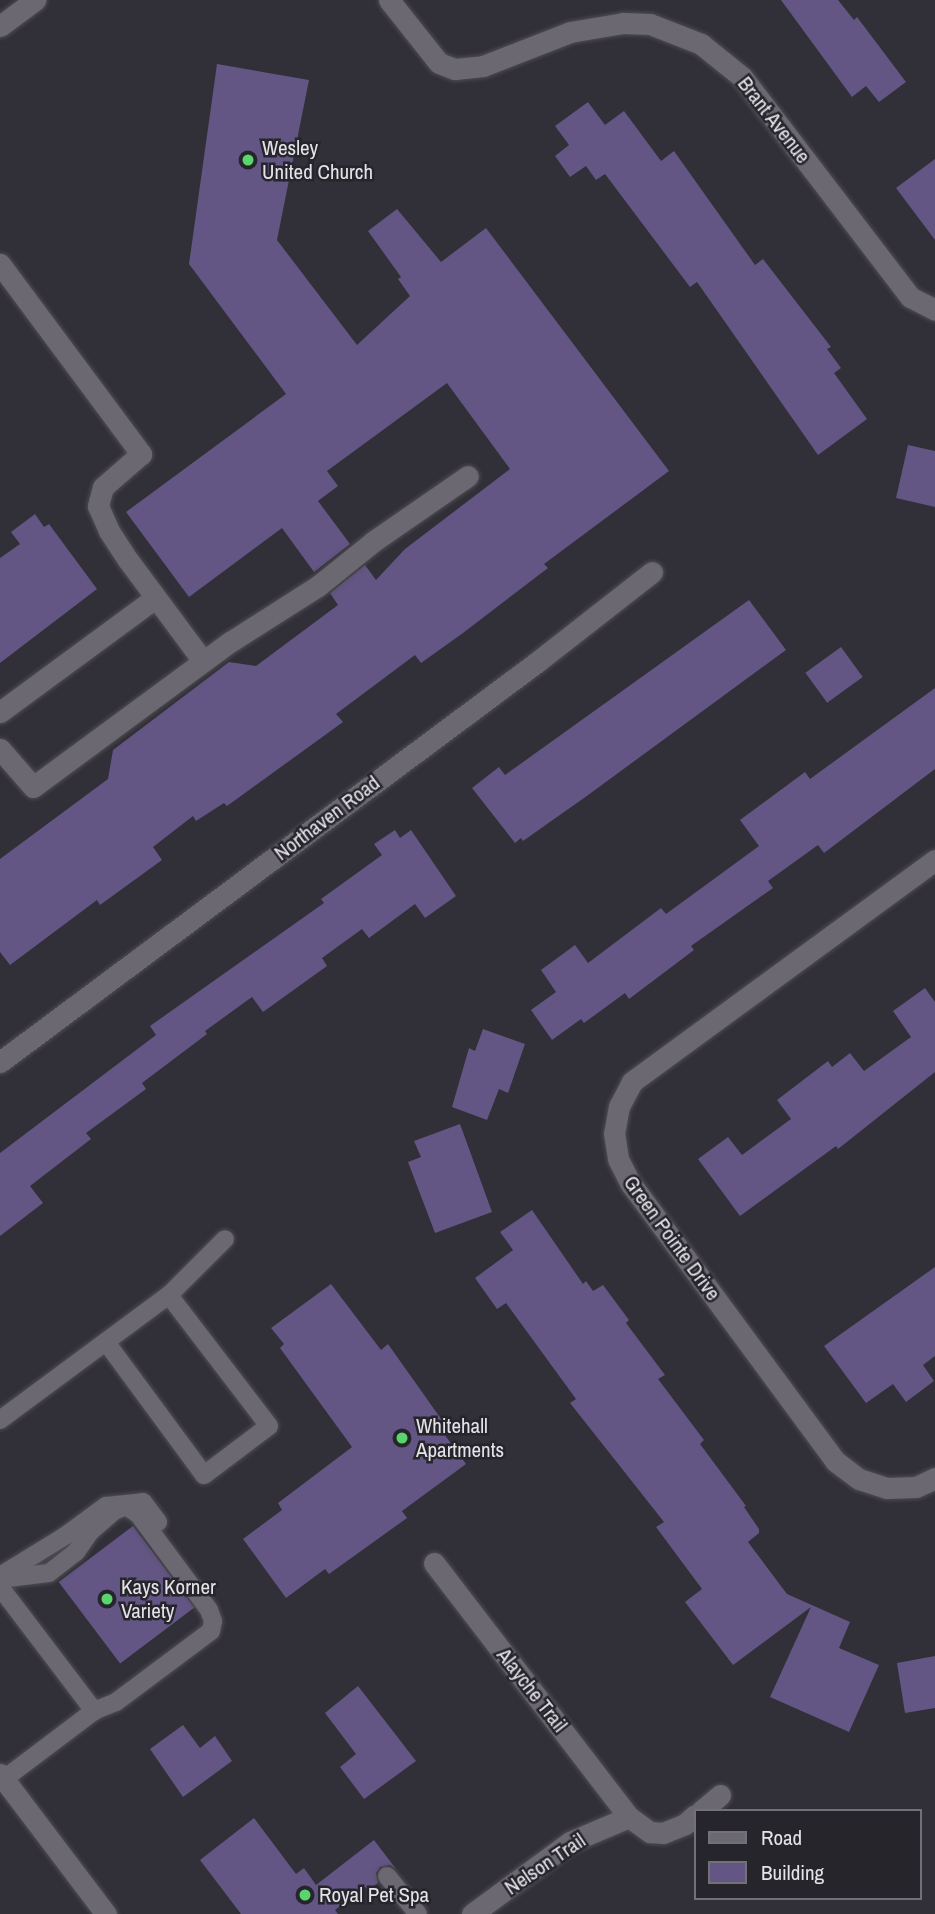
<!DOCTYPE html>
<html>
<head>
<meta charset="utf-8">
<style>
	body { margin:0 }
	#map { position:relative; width:935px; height:1914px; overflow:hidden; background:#312f37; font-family:"Archivo Narrow",sans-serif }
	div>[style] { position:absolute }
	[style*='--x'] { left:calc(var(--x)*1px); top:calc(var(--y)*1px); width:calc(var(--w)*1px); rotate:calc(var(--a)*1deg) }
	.building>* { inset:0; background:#635684; transform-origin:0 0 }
	.roads { filter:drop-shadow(0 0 2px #4e4c53) drop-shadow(0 0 2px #4e4c53) }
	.lane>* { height:18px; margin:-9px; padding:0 9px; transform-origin:9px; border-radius:9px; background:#6b6872 }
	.street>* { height:21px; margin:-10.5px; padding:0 10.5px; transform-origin:10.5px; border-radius:10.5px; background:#6b6872 }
	.secondary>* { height:21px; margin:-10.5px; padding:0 10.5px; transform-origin:10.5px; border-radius:10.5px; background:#6b6872 }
	.dots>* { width:19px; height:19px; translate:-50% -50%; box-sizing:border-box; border:4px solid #27252c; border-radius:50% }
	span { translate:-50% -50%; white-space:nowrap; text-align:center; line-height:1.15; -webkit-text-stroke:5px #27252c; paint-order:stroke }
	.street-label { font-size:21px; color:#e4e3e8 }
	.poi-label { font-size:21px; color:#e4e3e8 }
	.left { translate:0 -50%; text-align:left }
	.legend { position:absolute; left:694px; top:1809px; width:228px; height:91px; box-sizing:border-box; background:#27252c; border:2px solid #737177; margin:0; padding:9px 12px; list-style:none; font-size:21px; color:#e4e3e8 }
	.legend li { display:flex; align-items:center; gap:14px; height:35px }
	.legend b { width:35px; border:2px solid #737177 }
</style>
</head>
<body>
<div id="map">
	<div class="building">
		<div style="clip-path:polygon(781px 0,838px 0,854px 20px,857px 17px,906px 82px,879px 102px,866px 86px,852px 97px)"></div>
		<div style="clip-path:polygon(217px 64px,309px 80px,277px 240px,357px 345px,410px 296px,398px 279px,401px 277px,368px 231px,397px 209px,441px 262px,486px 228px,669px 471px,544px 564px,548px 568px,463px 633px,421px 663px,415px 655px,336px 714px,343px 722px,321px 738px,227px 806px,224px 803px,196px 821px,193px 816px,153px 847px,162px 860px,100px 905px,97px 900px,10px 965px,0 952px,0 859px,108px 779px,113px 750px,229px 662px,256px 666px,338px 605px,330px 593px,365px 565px,376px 580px,405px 549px,510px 469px,447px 383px,327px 471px,338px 486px,318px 501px,350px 544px,314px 572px,282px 528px,189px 597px,126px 512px,286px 394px,189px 264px)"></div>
		<div style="clip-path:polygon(588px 102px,605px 125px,624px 111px,661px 161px,674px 151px,755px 265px,763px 259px,831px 347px,827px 349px,841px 368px,834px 373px,867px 419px,818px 455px,697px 282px,690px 287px,605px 174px,596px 180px,586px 166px,570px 177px,555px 156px,569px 145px,555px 126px)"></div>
		<div style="clip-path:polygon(935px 159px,935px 240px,896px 188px)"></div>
		<div style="clip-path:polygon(908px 445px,935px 451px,935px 507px,896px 498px)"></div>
		<div style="clip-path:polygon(35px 514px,44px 527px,49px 524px,97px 589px,0 663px,0 558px,20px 544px,11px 532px)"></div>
		<div style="clip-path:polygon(749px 600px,786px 650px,584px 798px,523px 841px,521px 838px,515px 843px,472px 788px,499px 767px,505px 775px)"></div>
		<div style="left:841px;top:647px;width:37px;height:44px;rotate:54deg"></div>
		<div style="clip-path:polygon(935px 688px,935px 769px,824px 853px,818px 845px,768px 881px,773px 888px,691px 946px,694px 950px,629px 999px,625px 993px,584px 1023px,581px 1019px,552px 1040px,531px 1010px,556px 992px,541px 970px,575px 945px,588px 963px,661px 908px,666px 914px,759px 846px,740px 820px,805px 772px,810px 779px)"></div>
		<div style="clip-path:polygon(395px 830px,400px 838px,411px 830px,456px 896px,425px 918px,415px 904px,369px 938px,362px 929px,322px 958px,327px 966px,263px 1012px,252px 997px,205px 1031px,207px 1034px,142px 1083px,146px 1089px,86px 1133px,91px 1139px,30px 1186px,43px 1203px,0 1236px,0 1153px,156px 1035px,150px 1026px,324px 903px,321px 899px,382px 855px,374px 844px)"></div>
		<div style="clip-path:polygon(925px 988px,935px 1002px,935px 1072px,838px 1149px,836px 1146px,740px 1216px,698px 1159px,728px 1137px,742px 1155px,791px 1119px,777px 1100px,828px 1061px,832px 1067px,850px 1053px,864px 1071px,911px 1037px,893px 1011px)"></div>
		<div style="clip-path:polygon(483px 1029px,525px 1044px,508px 1093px,499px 1089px,487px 1120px,452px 1107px,469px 1048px,475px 1051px)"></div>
		<div style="clip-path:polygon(460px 1124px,492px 1212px,435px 1233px,408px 1162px,421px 1157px,414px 1141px)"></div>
		<div style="clip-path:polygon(532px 1210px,583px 1284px,586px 1281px,593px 1291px,603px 1285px,629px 1320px,626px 1323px,665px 1375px,658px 1379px,704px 1440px,700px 1444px,746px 1506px,744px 1507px,759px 1529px,759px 1533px,748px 1542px,787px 1594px,850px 1622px,839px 1648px,879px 1665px,849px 1732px,770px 1697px,811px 1607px,733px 1665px,685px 1602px,702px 1589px,656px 1527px,664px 1522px,570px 1403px,576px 1399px,506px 1303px,497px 1309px,475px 1278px,513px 1250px,500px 1232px)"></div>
		<div style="clip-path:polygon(935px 1267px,935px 1356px,923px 1365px,934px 1381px,906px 1402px,893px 1384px,866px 1403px,824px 1346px)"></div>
		<div style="clip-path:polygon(331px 1284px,381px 1350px,388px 1344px,444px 1423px,439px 1427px,466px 1464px,402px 1511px,407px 1518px,329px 1574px,325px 1569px,286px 1598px,243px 1539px,282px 1510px,278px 1503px,352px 1447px,280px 1348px,284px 1344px,271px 1328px)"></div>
		<div style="left:133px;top:1526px;width:102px;height:93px;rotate:53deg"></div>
		<div style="clip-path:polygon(935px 1656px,935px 1708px,905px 1713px,897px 1663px)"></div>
		<div style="clip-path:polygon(358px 1686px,416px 1761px,364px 1799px,340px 1767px,356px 1754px,325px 1713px)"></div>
		<div style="clip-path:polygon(183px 1725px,200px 1748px,215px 1736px,232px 1761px,183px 1797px,150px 1749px)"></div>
		<div style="clip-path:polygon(254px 1818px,296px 1874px,304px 1868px,316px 1885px,374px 1840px,396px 1869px,390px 1865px,380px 1867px,376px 1873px,378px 1883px,368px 1890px,365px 1887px,335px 1910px,338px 1914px,241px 1914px,200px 1860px)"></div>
	</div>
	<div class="roads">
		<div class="lane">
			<div style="--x:106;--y:1342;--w:165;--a:53.6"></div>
			<div style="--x:204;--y:1475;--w:81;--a:-37"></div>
			<div style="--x:269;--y:1426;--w:165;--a:-127.4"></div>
			<div style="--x:0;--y:1420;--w:210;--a:-36.5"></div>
			<div style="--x:169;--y:1295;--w:79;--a:-45"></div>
			<div style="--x:0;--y:1576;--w:76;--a:-31.6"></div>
			<div style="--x:65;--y:1536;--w:51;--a:-36.2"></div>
			<div style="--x:106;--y:1506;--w:37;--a:-6"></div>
			<div style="--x:143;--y:1502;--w:25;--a:53"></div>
			<div style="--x:0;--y:1579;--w:49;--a:-7"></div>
			<div style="--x:49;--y:1573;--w:34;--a:-38"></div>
			<div style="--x:76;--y:1552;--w:24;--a:-55"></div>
			<div style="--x:90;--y:1532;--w:32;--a:-41"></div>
			<div style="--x:114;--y:1511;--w:13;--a:-23"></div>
			<div style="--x:126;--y:1506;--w:14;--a:34"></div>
			<div style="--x:138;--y:1514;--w:119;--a:53.5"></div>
			<div style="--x:209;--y:1610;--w:12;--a:70"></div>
			<div style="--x:213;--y:1621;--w:10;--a:101"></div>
			<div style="--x:211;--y:1631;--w:119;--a:143.2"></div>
			<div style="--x:116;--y:1702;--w:24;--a:158"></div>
			<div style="--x:94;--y:1711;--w:113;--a:142.9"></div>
			<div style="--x:0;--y:1587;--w:156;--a:52.8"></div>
			<div style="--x:387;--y:1876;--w:49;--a:50.8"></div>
		</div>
		<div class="street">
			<div style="--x:389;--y:0;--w:80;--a:51.6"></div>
			<div style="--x:439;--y:63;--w:17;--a:21"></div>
			<div style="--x:455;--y:69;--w:28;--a:-6"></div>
			<div style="--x:483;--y:66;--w:93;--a:-21.3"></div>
			<div style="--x:570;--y:32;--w:54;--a:-9.6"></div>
			<div style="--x:623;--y:23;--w:27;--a:2"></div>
			<div style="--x:650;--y:24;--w:55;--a:21.4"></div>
			<div style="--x:701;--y:44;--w:53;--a:38.8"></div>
			<div style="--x:742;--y:77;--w:277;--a:52.6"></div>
			<div style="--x:910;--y:297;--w:28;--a:27"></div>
			<div style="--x:0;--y:264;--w:237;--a:53.4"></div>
			<div style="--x:141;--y:454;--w:50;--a:139"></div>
			<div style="--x:103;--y:487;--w:20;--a:105"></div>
			<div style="--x:98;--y:506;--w:27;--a:66"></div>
			<div style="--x:109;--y:531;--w:35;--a:57"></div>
			<div style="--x:128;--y:560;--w:126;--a:53.4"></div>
			<div style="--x:0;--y:712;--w:192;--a:-36.3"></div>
			<div style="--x:0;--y:749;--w:50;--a:49"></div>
			<div style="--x:33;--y:787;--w:245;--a:-36.4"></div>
			<div style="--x:230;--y:642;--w:104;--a:-32.5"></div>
			<div style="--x:318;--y:586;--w:72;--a:-38.8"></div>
			<div style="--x:374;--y:541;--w:114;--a:-34.7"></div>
			<div style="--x:935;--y:860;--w:376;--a:143.8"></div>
			<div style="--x:632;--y:1082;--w:27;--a:118"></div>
			<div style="--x:619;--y:1106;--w:27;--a:100"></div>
			<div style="--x:614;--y:1133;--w:26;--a:81"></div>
			<div style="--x:618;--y:1159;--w:28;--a:63"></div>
			<div style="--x:631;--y:1184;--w:344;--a:53.6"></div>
			<div style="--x:835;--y:1461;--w:30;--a:37"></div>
			<div style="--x:859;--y:1479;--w:29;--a:18"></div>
			<div style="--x:887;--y:1488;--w:29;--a:-2"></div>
			<div style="--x:916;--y:1487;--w:21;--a:-25"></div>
			<div style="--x:0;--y:1062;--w:670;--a:-36.68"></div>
			<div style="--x:537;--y:662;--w:146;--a:-38"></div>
			<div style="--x:434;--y:1563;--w:320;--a:52.5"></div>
			<div style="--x:701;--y:1811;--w:25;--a:-40"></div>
			<div style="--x:472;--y:1914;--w:122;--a:-36.3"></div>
			<div style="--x:570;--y:1842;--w:64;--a:-23"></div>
			<div style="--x:629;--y:1817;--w:26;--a:36"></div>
			<div style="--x:650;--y:1832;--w:13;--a:4"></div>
			<div style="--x:663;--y:1833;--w:24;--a:-22"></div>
			<div style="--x:685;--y:1824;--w:13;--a:-42"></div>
		</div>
		<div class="secondary">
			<div style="--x:0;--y:26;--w:44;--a:-36.6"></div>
			<div style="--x:0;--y:1774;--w:176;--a:52.9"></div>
		</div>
	</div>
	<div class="dots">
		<div style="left:248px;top:160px;background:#5ad56e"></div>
		<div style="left:402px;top:1438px;background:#5ad56e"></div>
		<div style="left:107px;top:1599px;background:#5ad56e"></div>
		<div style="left:305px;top:1895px;background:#5ad56e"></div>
	</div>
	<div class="street-label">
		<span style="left:774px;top:120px;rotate:52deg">Brant Avenue</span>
		<span style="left:327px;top:818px;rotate:-37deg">Northaven Road</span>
		<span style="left:672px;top:1238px;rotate:54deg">Green Pointe Drive</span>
		<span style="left:532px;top:1690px;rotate:52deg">Alayche Trail</span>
		<span style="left:545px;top:1864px;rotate:-34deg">Nelson Trail</span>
	</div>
	<div class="poi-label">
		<span class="left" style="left:262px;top:160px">Wesley<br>United Church</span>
		<span class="left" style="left:416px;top:1438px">Whitehall<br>Apartments</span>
		<span class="left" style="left:121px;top:1599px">Kays Korner<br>Variety</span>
		<span class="left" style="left:319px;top:1895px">Royal Pet Spa</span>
	</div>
	<ul class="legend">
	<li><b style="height:9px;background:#6b6872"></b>Road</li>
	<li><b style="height:19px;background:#635684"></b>Building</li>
	</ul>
</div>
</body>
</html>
